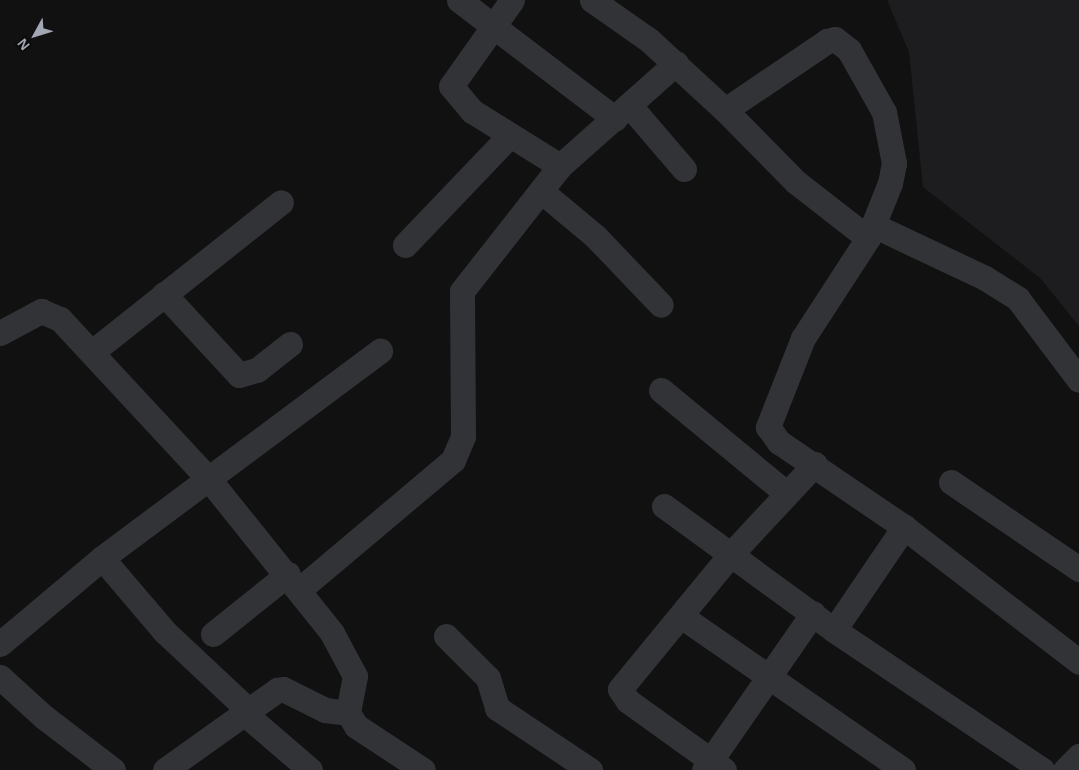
<!DOCTYPE html>
<html>
<head>
<meta charset="utf-8">
<style>
	body { margin:0 }
	#map { position:relative; width:1079px; height:770px; overflow:hidden; background:#111112; font-family:Arial,sans-serif }
	div>[style] { position:absolute }
	[style*='--x'] { left:calc(var(--x)*1px); top:calc(var(--y)*1px); width:calc(var(--w)*1px); rotate:calc(var(--a)*1deg) }
	.built>* { inset:0; background:#1d1d1f }
	.minor>* { height:25px; margin:-12.5px; padding:0 12.5px; transform-origin:12.5px; border-radius:12.5px; background:#323337 }
	span { translate:-50% -50%; white-space:nowrap; text-align:center; line-height:1.15; -webkit-text-stroke:4px #0c0c0d; paint-order:stroke }
	.north { position:absolute; left:10px; top:10px; width:50px; height:50px; -webkit-text-stroke:4px #0c0c0d; paint-order:stroke; rotate:231deg; font-size:14px; font-weight:700; line-height:20px; text-align:center; color:#a3a7b3 }
	.north::after { content:''; display:block; margin:auto; width:18px; height:22px; background:#a3a7b3; clip-path:polygon(50% 0,100% 100%,50% 72%,0 100%) }
</style>
</head>
<body>
<div id="map">
	<div class="built">
		<div style="clip-path:polygon(887px 0,1079px 0,1079px 326px,1040px 278px,923px 187px,909px 52px)"></div>
	</div>
	<div class="minor">
		<div style="--x:459;--y:0;--w:196;--a:37.3"></div>
		<div style="--x:512;--y:0;--w:105;--a:125.3"></div>
		<div style="--x:451;--y:86;--w:33;--a:50"></div>
		<div style="--x:472;--y:111;--w:104;--a:32"></div>
		<div style="--x:592;--y:0;--w:70;--a:35.1"></div>
		<div style="--x:649;--y:40;--w:103;--a:42.6"></div>
		<div style="--x:725;--y:110;--w:123;--a:-34.1"></div>
		<div style="--x:827;--y:41;--w:8;--a:-14"></div>
		<div style="--x:835;--y:39;--w:18;--a:38"></div>
		<div style="--x:849;--y:50;--w:71;--a:60.6"></div>
		<div style="--x:884;--y:112;--w:52;--a:78.9"></div>
		<div style="--x:894;--y:163;--w:20;--a:101"></div>
		<div style="--x:890;--y:183;--w:59;--a:111.8"></div>
		<div style="--x:868;--y:238;--w:119;--a:123"></div>
		<div style="--x:803;--y:338;--w:96;--a:111.5"></div>
		<div style="--x:768;--y:427;--w:19;--a:54"></div>
		<div style="--x:779;--y:442;--w:151;--a:34.2"></div>
		<div style="--x:904;--y:527;--w:221;--a:37.6"></div>
		<div style="--x:630;--y:106;--w:83;--a:49.4"></div>
		<div style="--x:725;--y:110;--w:101;--a:45.4"></div>
		<div style="--x:796;--y:182;--w:91;--a:37.9"></div>
		<div style="--x:541;--y:191;--w:70;--a:39.8"></div>
		<div style="--x:595;--y:236;--w:95;--a:46.3"></div>
		<div style="--x:873;--y:225;--w:124;--a:25.3"></div>
		<div style="--x:985;--y:278;--w:39;--a:32"></div>
		<div style="--x:1018;--y:299;--w:101;--a:53"></div>
		<div style="--x:405;--y:245;--w:152;--a:-46.3"></div>
		<div style="--x:164;--y:294;--w:110;--a:47.2"></div>
		<div style="--x:239;--y:375;--w:19;--a:-16"></div>
		<div style="--x:257;--y:370;--w:42;--a:-38.2"></div>
		<div style="--x:0;--y:333;--w:47;--a:-28.2"></div>
		<div style="--x:41;--y:311;--w:21;--a:23"></div>
		<div style="--x:60;--y:319;--w:217;--a:47.1"></div>
		<div style="--x:208;--y:478;--w:198;--a:51.3"></div>
		<div style="--x:332;--y:633;--w:49;--a:61.9"></div>
		<div style="--x:355;--y:676;--w:38;--a:101"></div>
		<div style="--x:348;--y:713;--w:15;--a:58"></div>
		<div style="--x:356;--y:726;--w:80;--a:33.3"></div>
		<div style="--x:92;--y:352;--w:241;--a:-38.4"></div>
		<div style="--x:661;--y:390;--w:163;--a:39.5"></div>
		<div style="--x:951;--y:482;--w:155;--a:34.2"></div>
		<div style="--x:664;--y:506;--w:210;--a:36.1"></div>
		<div style="--x:834;--y:630;--w:251;--a:33.9"></div>
		<div style="--x:102;--y:558;--w:97;--a:49.6"></div>
		<div style="--x:165;--y:632;--w:115;--a:43.2"></div>
		<div style="--x:300;--y:589;--w:200;--a:-40.1"></div>
		<div style="--x:453;--y:460;--w:26;--a:-67"></div>
		<div style="--x:463;--y:436;--w:145;--a:-90.4"></div>
		<div style="--x:462;--y:291;--w:159;--a:-51.9"></div>
		<div style="--x:560;--y:166;--w:155;--a:-41.6"></div>
		<div style="--x:681;--y:616;--w:270;--a:34.7"></div>
		<div style="--x:834;--y:630;--w:125;--a:-55.8"></div>
		<div style="--x:213;--y:634;--w:96;--a:-38.7"></div>
		<div style="--x:446;--y:636;--w:59;--a:45"></div>
		<div style="--x:488;--y:678;--w:31;--a:73"></div>
		<div style="--x:497;--y:708;--w:112;--a:33.7"></div>
		<div style="--x:0;--y:644;--w:133;--a:-40.1"></div>
		<div style="--x:102;--y:558;--w:347;--a:-36.7"></div>
		<div style="--x:0;--y:677;--w:59;--a:42.3"></div>
		<div style="--x:44;--y:717;--w:87;--a:37.5"></div>
		<div style="--x:245;--y:714;--w:86;--a:40.7"></div>
		<div style="--x:165;--y:770;--w:138;--a:-35.5"></div>
		<div style="--x:277;--y:690;--w:6;--a:-9"></div>
		<div style="--x:283;--y:689;--w:47;--a:26.6"></div>
		<div style="--x:325;--y:710;--w:23;--a:7"></div>
		<div style="--x:704;--y:770;--w:191;--a:-55.2"></div>
		<div style="--x:724;--y:770;--w:118;--a:-144.3"></div>
		<div style="--x:628;--y:701;--w:14;--a:-124"></div>
		<div style="--x:620;--y:689;--w:175;--a:-50.6"></div>
		<div style="--x:731;--y:554;--w:123;--a:-47"></div>
		<div style="--x:1065;--y:770;--w:20;--a:-45"></div>
	</div>
	<div class="north">N</div>
</div>
</body>
</html>
